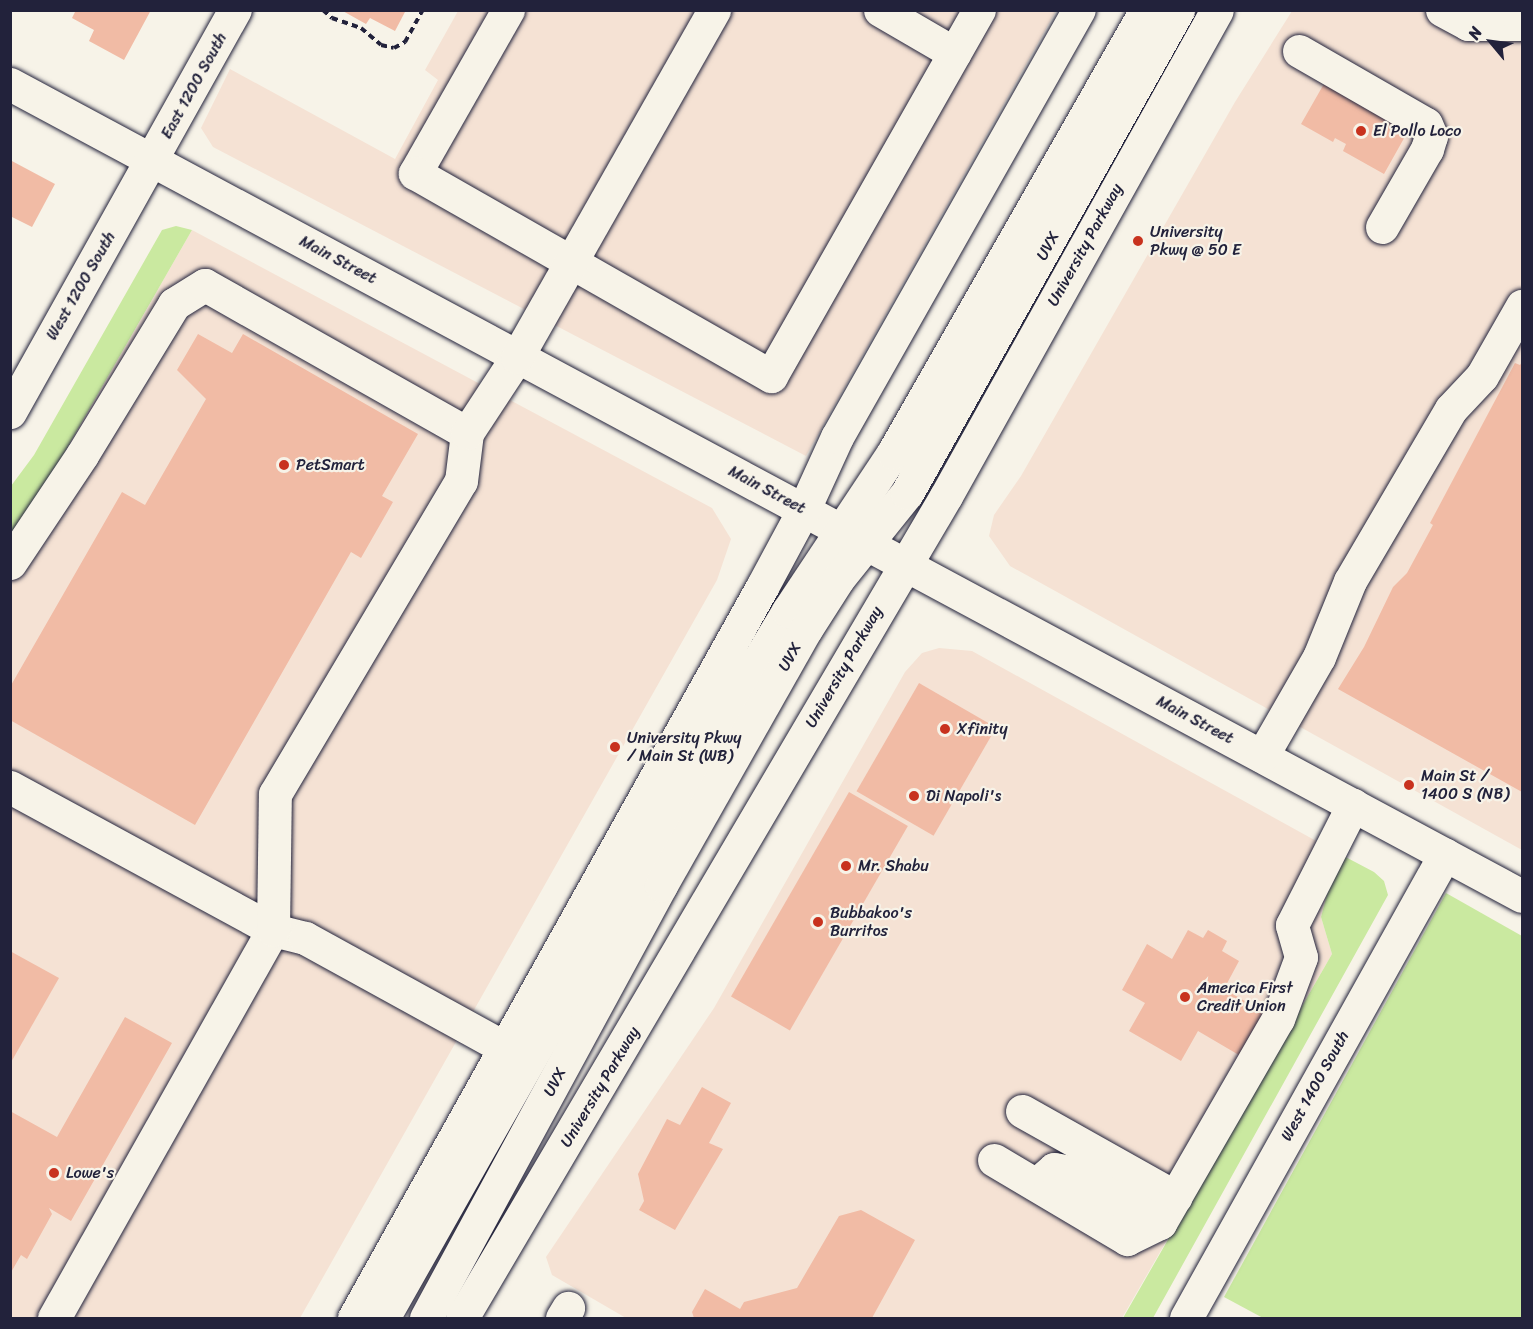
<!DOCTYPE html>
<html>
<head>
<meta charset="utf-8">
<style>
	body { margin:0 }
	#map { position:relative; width:1533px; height:1329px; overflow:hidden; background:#f7f3e8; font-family:Sriracha,sans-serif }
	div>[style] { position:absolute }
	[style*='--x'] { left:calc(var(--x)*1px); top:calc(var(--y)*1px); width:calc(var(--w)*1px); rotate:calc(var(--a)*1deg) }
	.built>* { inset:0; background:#f5e2d4 }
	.green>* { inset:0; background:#cae9a0 }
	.building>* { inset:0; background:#f1bba5; transform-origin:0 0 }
	.path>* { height:4px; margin-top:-2px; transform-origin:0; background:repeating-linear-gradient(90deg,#22223b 0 6px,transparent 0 10.5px) }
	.roads { filter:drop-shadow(0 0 2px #22223b) drop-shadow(0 0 2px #22223b) }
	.minor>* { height:33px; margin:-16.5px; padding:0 16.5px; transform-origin:16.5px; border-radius:16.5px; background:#f7f3e8 }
	.major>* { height:33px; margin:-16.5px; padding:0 16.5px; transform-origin:16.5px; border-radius:16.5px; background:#f7f3e8 }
	.dots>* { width:16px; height:16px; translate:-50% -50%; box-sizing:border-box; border:3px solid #f7f3e8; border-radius:50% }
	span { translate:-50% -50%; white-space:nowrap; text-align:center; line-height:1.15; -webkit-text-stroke:4.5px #f7f3e8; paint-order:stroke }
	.street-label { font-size:16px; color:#22223b }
	.poi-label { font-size:16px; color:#22223b }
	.left { translate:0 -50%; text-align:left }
	.frame { position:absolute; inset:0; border:12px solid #22223b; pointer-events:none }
	.north { position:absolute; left:1461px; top:12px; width:60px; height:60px; -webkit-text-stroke:4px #f7f3e8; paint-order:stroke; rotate:299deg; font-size:16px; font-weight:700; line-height:24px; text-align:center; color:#22223b }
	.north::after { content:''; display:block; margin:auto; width:21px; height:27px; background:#22223b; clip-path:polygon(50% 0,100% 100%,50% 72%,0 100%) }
</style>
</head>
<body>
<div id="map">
	<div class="built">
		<div style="clip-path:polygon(458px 11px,1056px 11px,806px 456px,213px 147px,201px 128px,230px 69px,395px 159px,438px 80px,425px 70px)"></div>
		<div style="clip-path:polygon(1292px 11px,1522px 11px,1522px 850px,1010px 566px,989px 536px,994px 515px,1021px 476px,1235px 102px)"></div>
		<div style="clip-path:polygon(192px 230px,712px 508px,731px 539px,717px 580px,300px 1318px,11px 1318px,11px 534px,63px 455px)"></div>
		<div style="clip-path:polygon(939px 648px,972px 651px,1338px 853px,1321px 917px,1332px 954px,1122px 1318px,626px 1318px,552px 1275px,546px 1257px,714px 1008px,905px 672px,922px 653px)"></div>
	</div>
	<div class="green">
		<div style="clip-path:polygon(176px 226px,192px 230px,63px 455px,11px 534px,11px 486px,34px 455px,162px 230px)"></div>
		<div style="clip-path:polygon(1338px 853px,1374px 872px,1384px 881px,1388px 895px,1153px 1318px,1123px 1318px,1332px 954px,1321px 917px)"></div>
		<div style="clip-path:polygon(1446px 893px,1522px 936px,1522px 1318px,1263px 1318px,1224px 1297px)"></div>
	</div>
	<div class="building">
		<div style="clip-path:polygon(76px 10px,151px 10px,124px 60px,89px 41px,94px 30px,72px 18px)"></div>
		<div style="clip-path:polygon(341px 10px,406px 10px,395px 31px,370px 18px,366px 24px)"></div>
		<div style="clip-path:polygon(1325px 82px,1412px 124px,1384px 174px,1343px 151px,1346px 144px,1335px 138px,1333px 142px,1301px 124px)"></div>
		<div style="clip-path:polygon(10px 160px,55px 184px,32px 227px,10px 216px)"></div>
		<div style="clip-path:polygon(198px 334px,232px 353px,243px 334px,418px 434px,382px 496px,393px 502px,361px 558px,351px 552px,195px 825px,10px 720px,10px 687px,122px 492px,145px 505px,206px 399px,177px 370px)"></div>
		<div style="clip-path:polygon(1522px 362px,1522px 792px,1338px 689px,1364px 647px,1393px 587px,1407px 573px,1433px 525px,1430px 523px,1515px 363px,1520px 365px)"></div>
		<div style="left:919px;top:683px;width:89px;height:125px;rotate:30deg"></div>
		<div style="left:849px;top:792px;width:68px;height:236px;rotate:30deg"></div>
		<div style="clip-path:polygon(1188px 930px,1203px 938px,1208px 930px,1227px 941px,1222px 951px,1239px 961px,1224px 989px,1269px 1015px,1244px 1058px,1198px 1031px,1181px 1061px,1129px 1031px,1145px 1003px,1122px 990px,1147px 944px,1172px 959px)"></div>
		<div style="clip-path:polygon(10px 951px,59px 978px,10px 1064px)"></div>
		<div style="clip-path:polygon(125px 1017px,172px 1043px,71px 1221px,49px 1208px,52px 1214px,27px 1259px,21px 1255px,10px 1274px,10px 1111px,57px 1137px)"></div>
		<div style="clip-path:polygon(702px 1087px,731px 1103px,709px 1143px,723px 1149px,675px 1230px,639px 1210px,644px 1201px,638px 1174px,667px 1119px,680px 1125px)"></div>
		<div style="clip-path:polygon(861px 1210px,915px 1240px,872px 1318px,694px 1318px,692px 1312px,705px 1289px,740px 1309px,744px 1302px,797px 1288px,839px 1216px)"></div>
	</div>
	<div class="path">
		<div style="--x:323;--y:10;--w:12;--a:42"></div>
		<div style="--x:332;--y:18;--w:31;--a:19"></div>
		<div style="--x:361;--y:28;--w:26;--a:40"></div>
		<div style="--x:381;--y:45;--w:13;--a:13"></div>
		<div style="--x:394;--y:48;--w:13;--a:-29"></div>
		<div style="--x:405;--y:42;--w:37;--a:-61"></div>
	</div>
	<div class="roads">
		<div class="minor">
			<div style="--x:508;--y:10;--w:188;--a:119.7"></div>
			<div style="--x:415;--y:173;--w:410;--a:29.7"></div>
			<div style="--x:771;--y:376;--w:421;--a:-60.4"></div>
			<div style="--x:880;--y:10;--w:86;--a:30.2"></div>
			<div style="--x:1442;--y:10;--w:30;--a:28"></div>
			<div style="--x:1468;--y:24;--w:53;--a:0"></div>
			<div style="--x:1521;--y:24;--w:15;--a:-106"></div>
			<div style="--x:1299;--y:51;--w:146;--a:29.9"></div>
			<div style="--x:1426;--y:124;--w:13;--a:67"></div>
			<div style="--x:1431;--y:136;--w:14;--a:107"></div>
			<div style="--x:1427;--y:149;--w:90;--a:120"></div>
			<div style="--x:10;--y:84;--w:1716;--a:28.24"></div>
			<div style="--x:10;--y:412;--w:461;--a:-60.8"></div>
			<div style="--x:10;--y:563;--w:130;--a:-56.3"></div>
			<div style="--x:82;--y:455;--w:177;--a:-58.6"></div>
			<div style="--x:174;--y:304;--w:36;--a:-32"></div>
			<div style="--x:205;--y:285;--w:301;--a:29.5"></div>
			<div style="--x:1262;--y:756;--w:114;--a:-60.1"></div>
			<div style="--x:1319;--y:657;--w:82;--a:-67.8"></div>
			<div style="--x:1350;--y:581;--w:199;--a:-59.6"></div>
			<div style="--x:1451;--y:409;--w:45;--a:-46.8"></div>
			<div style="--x:1482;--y:376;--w:81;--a:-60.3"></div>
			<div style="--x:10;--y:787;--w:299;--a:28.5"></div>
			<div style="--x:273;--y:930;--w:33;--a:14"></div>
			<div style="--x:305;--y:938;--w:230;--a:28.8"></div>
			<div style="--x:1022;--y:1111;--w:176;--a:29.3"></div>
			<div style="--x:994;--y:1160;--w:155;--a:30.7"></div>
			<div style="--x:1127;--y:1239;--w:37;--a:-26"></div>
			<div style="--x:1160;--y:1223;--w:236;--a:-60"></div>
			<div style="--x:1278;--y:1019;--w:66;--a:-69.6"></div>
			<div style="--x:1301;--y:957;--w:33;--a:-106"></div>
			<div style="--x:1292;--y:925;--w:135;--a:-63.1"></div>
			<div style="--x:1038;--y:1183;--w:21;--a:-41"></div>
			<div style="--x:1054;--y:1169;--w:16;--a:11"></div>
			<div style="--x:1070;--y:1172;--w:103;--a:29.5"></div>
			<div style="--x:54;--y:1318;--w:446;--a:-60.6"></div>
			<div style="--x:273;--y:930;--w:136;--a:-89.2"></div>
			<div style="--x:275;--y:794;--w:364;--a:-59.3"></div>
			<div style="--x:461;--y:481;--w:48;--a:-82.9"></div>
			<div style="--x:467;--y:433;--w:91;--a:-56.7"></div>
			<div style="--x:517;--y:357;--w:399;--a:-60.4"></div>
			<div style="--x:383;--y:1318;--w:662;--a:-60.49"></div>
			<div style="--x:709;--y:742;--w:153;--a:-58.9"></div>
			<div style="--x:788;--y:611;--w:190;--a:-56.4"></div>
			<div style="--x:893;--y:453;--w:510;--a:-60.27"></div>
			<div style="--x:426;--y:1318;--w:493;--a:-61.5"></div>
			<div style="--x:661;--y:885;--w:294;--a:-60.5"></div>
			<div style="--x:806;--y:629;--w:59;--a:-57.4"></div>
			<div style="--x:838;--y:579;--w:110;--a:-51.3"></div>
			<div style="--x:907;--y:493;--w:554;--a:-60.7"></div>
			<div style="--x:562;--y:1318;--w:12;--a:-59"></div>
			<div style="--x:1186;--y:1318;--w:531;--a:-60.83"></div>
		</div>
		<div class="major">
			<div style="--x:354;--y:1318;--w:837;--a:-60.83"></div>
			<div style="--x:762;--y:587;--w:89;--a:-61.7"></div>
			<div style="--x:804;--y:509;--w:79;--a:-65.4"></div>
			<div style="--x:837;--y:437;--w:491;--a:-60.5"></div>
			<div style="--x:462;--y:1318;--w:954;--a:-59.51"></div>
			<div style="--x:946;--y:496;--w:556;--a:-60.86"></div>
		</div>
	</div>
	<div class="dots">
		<div style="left:1361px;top:131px;background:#c8321e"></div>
		<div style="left:1138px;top:241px;background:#c8321e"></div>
		<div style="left:284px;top:465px;background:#c8321e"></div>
		<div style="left:945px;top:729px;background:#c8321e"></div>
		<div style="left:615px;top:747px;background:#c8321e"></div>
		<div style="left:1409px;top:785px;background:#c8321e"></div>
		<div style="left:914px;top:796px;background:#c8321e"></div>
		<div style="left:846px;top:866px;background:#c8321e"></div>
		<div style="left:818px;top:922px;background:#c8321e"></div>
		<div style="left:1185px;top:997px;background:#c8321e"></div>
		<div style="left:54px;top:1173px;background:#c8321e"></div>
	</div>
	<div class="street-label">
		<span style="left:194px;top:86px;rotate:-61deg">East 1200 South</span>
		<span style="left:1085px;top:245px;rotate:-61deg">University Parkway</span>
		<span style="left:1048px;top:246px;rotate:-61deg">UVX</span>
		<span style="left:338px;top:260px;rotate:28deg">Main Street</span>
		<span style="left:81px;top:286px;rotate:-60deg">West 1200 South</span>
		<span style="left:767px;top:490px;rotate:28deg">Main Street</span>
		<span style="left:790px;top:657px;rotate:-60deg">UVX</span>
		<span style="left:844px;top:667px;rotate:-60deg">University Parkway</span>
		<span style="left:1195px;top:720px;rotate:28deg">Main Street</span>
		<span style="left:555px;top:1082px;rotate:-62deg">UVX</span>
		<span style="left:1315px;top:1086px;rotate:-61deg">West 1400 South</span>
		<span style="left:600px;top:1087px;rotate:-59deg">University Parkway</span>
	</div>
	<div class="poi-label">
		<span class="left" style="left:1373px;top:131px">El Pollo Loco</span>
		<span class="left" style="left:1150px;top:241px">University<br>Pkwy @ 50 E</span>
		<span class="left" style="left:296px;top:465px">PetSmart</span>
		<span class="left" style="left:957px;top:729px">Xfinity</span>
		<span class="left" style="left:627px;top:747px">University Pkwy<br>/ Main St (WB)</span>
		<span class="left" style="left:1421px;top:785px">Main St /<br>1400 S (NB)</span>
		<span class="left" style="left:926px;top:796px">Di Napoli's</span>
		<span class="left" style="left:858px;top:866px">Mr. Shabu</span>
		<span class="left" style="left:830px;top:922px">Bubbakoo's<br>Burritos</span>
		<span class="left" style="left:1197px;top:997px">America First<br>Credit Union</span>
		<span class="left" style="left:66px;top:1173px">Lowe's</span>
	</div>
	<div class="frame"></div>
	<div class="north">N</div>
</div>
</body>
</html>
